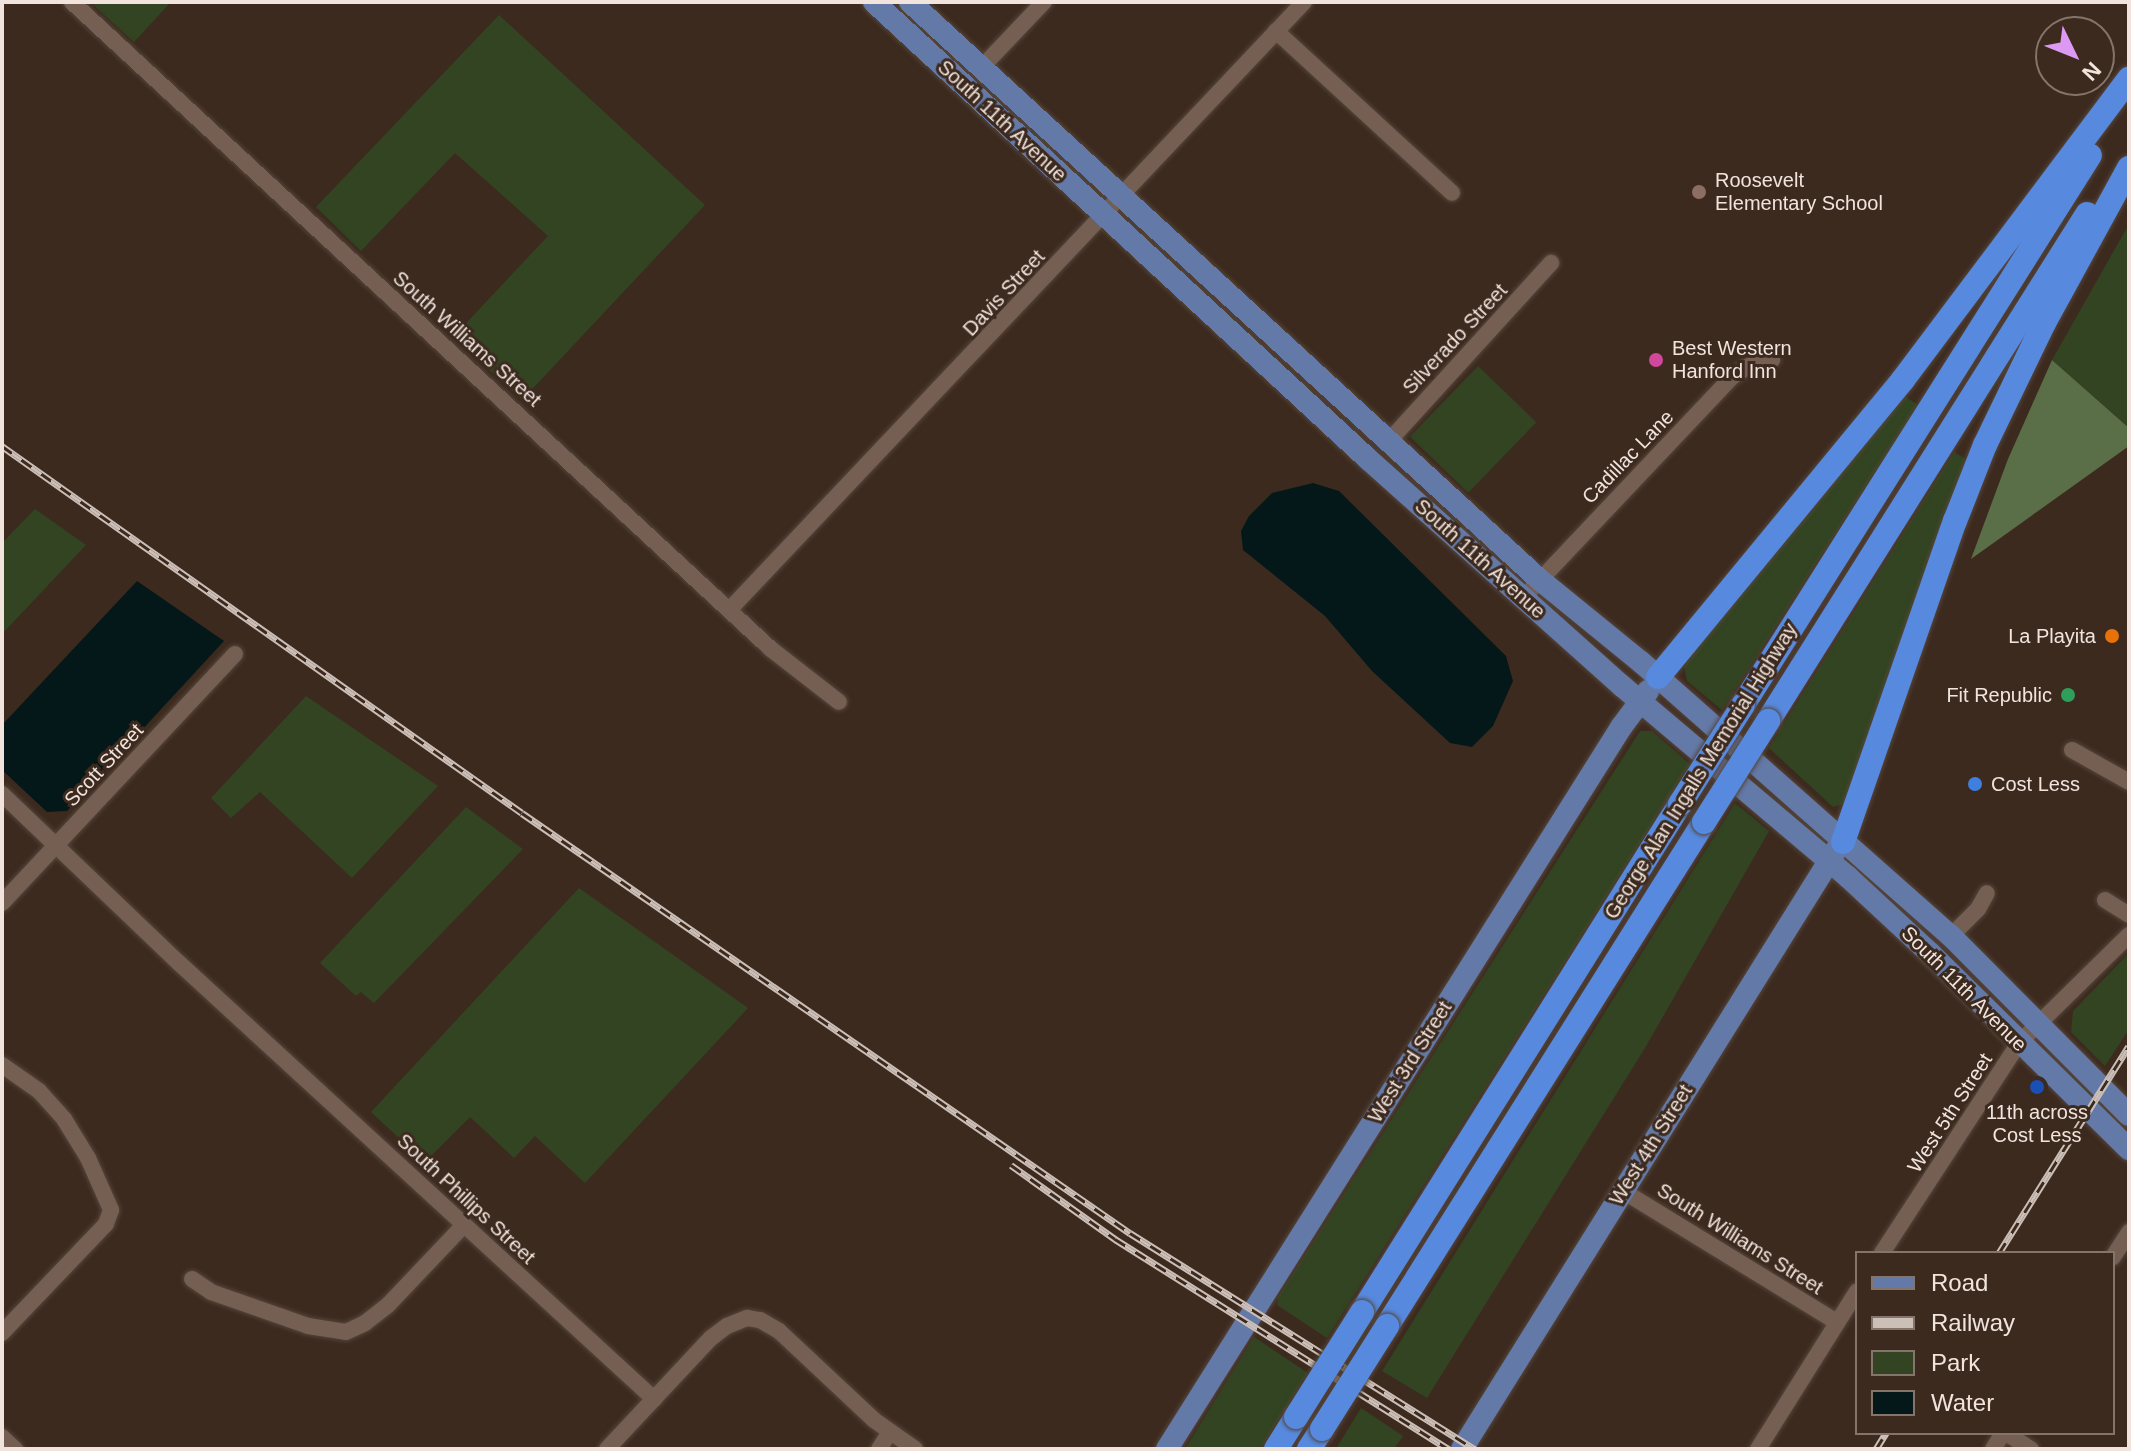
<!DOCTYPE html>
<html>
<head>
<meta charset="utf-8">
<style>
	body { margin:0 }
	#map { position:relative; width:2131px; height:1451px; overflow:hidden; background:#3d2a1f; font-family:Helvetica,sans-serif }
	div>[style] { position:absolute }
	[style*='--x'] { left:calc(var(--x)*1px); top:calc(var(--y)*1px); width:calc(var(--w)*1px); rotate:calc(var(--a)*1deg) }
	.green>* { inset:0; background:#324421; transform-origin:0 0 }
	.forest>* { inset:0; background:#5a6e47 }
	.water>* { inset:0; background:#051819 }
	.roads { filter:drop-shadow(0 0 2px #54453b) drop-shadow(0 0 2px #54453b) }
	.minor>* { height:16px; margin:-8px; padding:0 8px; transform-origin:8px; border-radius:8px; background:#755f53 }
	.major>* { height:22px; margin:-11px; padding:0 11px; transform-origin:11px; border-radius:11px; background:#6379a7 }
	.highway>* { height:24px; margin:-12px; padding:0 12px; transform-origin:12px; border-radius:12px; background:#578adf }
	.rail>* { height:7px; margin-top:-3.5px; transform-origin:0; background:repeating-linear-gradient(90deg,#3d2a1f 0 12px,#ccbfb7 0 24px); box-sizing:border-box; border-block:2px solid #ccbfb7 }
	.bridges { filter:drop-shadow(0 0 2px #54453b) drop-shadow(0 0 2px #54453b) }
	.highway-bridge>* { height:24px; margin:-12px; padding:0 12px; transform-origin:12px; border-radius:12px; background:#578adf }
	.dots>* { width:22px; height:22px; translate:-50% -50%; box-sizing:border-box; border:4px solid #3d2a1f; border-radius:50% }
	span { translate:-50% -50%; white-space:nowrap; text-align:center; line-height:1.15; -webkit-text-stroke:6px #3d2a1f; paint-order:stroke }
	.street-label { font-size:20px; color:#f0e4dd }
	.poi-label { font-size:20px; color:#f0e4dd }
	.left { translate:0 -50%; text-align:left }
	.right { translate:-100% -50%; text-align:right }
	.frame { position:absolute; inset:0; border:4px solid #f0e4dd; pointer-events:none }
	.legend { position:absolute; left:1855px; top:1251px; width:260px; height:184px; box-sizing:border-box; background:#3d2a1f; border:2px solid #85746b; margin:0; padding:10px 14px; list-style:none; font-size:24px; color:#f0e4dd }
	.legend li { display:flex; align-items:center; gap:16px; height:40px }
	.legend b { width:40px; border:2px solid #85746b }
	.north { position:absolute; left:2035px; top:16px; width:80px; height:80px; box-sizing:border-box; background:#3d2a1f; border:2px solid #85746b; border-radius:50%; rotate:133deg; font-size:22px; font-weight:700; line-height:32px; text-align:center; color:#f0e4dd }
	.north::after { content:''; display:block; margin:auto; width:28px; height:36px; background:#dc99f4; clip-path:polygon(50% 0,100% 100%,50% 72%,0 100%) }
</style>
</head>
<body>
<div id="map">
	<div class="green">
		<div style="clip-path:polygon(90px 2px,171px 2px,134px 42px)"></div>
		<div style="clip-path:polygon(499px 15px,705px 205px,522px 400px,453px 337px,548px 236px,455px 153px,361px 251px,316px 207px)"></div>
		<div style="clip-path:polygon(2129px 224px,2129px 428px,2052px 360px)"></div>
		<div style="left:1478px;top:366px;width:81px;height:98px;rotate:44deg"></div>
		<div style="clip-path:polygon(1900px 393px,1918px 405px,1722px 710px,1687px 681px,1684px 667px,1690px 654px)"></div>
		<div style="clip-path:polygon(1954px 452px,1971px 462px,1845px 804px,1833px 807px,1769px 748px)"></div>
		<div style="clip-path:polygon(35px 509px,86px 545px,2px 634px,2px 543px)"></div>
		<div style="clip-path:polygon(306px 696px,438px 786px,352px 878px,260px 792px,231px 818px,211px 798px)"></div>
		<div style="clip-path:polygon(1640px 731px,1652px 731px,1690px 764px,1327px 1338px,1277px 1305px,1278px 1297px)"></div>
		<div style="clip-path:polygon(1735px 803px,1769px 831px,1645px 1048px,1427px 1398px,1382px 1371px)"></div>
		<div style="clip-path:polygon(466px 807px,523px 849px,374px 1003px,361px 992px,356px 996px,320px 963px)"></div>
		<div style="clip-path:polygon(579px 888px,748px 1008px,585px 1183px,535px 1136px,514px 1158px,470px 1117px,425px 1162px,371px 1112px)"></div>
		<div style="clip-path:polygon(2129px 953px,2129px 1029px,2105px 1066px,2071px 1032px,2073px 1011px)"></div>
		<div style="clip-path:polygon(1254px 1337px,1308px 1373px,1260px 1449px,1185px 1449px)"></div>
		<div style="clip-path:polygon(1361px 1408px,1403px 1436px,1394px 1449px,1336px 1449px)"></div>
	</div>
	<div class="forest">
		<div style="clip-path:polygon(2052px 360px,2129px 428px,2129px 446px,1971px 559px,2008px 459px)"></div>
	</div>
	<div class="water">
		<div style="clip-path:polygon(1313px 483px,1339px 491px,1506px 656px,1513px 681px,1493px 726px,1472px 747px,1450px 743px,1372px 671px,1325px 616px,1243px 550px,1241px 531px,1249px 516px,1272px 493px)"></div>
		<div style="clip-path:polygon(137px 581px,224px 641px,67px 811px,47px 812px,2px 770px,2px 725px)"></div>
	</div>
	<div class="roads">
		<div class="minor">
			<div style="--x:72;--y:2;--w:952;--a:42.79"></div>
			<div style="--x:771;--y:649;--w:86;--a:37.9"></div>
			<div style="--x:1276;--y:31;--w:239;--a:42.6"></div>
			<div style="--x:982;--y:67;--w:90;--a:-46.4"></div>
			<div style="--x:1389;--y:441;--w:241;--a:-47.7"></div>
			<div style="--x:1524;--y:597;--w:304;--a:-46.6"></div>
			<div style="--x:1733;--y:376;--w:19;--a:-32"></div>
			<div style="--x:1749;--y:366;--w:24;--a:-15"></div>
			<div style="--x:731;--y:608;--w:834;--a:-46.6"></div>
			<div style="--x:2072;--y:750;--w:65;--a:29.3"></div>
			<div style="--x:2;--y:794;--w:245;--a:43.7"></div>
			<div style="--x:179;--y:963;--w:645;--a:42.55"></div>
			<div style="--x:2105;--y:900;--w:28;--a:32"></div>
			<div style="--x:2;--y:903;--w:341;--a:-46.9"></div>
			<div style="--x:1951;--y:936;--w:38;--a:-45"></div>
			<div style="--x:1978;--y:909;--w:18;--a:-61"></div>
			<div style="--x:2;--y:1065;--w:45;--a:35.1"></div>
			<div style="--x:39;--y:1091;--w:38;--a:48"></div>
			<div style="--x:64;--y:1119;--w:46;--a:58.4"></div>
			<div style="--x:88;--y:1158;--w:57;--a:66.1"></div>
			<div style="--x:111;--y:1210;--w:15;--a:110"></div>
			<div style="--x:106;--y:1224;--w:151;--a:133.7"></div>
			<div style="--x:1623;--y:1191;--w:251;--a:31.5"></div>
			<div style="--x:1882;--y:1253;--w:251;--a:-56.9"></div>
			<div style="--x:2019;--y:1043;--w:154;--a:-44.5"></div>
			<div style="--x:2113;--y:1257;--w:30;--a:-57"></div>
			<div style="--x:192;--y:1279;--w:23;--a:34"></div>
			<div style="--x:211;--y:1292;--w:103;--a:19.3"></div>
			<div style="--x:308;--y:1326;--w:38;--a:9"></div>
			<div style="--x:346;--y:1332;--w:21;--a:-25"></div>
			<div style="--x:365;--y:1323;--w:29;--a:-38"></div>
			<div style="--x:388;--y:1305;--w:110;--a:-46.5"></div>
			<div style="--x:2006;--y:1433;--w:30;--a:33"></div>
			<div style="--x:2;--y:1437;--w:18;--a:43"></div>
			<div style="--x:607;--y:1449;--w:152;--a:-46.9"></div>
			<div style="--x:711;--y:1338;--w:20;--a:-37"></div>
			<div style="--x:727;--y:1326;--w:22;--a:-22"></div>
			<div style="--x:747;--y:1318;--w:13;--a:9"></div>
			<div style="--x:760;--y:1320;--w:22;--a:30"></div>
			<div style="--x:779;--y:1331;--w:130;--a:43.1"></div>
			<div style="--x:874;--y:1420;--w:50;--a:35.3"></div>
			<div style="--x:879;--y:1449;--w:20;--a:-57"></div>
			<div style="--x:1758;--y:1449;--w:186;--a:-57.9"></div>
			<div style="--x:1993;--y:1449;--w:19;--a:-58"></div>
		</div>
		<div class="major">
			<div style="--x:874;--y:2;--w:673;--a:42.77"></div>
			<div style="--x:1368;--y:459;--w:341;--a:41.8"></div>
			<div style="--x:1622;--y:686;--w:296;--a:40.2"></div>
			<div style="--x:1848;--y:877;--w:113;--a:42.9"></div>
			<div style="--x:1931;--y:954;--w:278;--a:44.6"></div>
			<div style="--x:910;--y:2;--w:855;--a:42.54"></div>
			<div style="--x:1540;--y:580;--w:130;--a:39.1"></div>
			<div style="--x:1641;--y:662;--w:414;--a:41.5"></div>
			<div style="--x:1951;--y:936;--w:252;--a:45.2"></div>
			<div style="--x:1167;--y:1449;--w:854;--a:-57.82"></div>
			<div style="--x:1622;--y:726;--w:44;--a:-53.4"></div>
			<div style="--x:1462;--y:1449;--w:706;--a:-58.02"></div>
		</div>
		<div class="highway">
			<div style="--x:1658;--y:677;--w:384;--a:-50.5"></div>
			<div style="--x:1902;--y:381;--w:378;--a:-53.1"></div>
			<div style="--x:1743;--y:705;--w:650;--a:-57.75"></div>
			<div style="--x:1768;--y:721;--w:599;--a:-57.82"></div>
			<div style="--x:1843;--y:842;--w:340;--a:-70.8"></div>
			<div style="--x:1955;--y:521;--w:82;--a:-68.5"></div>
			<div style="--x:1985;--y:445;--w:136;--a:-64.2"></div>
			<div style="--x:2044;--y:323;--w:177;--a:-61.3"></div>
			<div style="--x:1362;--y:1312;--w:599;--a:-57.95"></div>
			<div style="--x:1387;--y:1326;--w:595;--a:-57.83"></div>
			<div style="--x:1276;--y:1449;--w:38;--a:-58"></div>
			<div style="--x:1309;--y:1449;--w:24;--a:-57"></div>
		</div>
	</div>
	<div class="rail">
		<div style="--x:2;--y:446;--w:636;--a:35.21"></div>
		<div style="--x:522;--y:813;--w:739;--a:34.64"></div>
		<div style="--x:1130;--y:1233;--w:407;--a:32.1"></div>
		<div style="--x:1011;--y:1165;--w:128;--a:35.4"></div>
		<div style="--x:1115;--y:1239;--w:395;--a:32.2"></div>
		<div style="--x:1999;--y:1253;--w:244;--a:-57.9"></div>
		<div style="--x:1876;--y:1449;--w:19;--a:-58"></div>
	</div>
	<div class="bridges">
		<div class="highway-bridge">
			<div style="--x:1680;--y:804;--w:117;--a:-57.5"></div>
			<div style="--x:1704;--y:822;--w:120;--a:-57.6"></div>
			<div style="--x:1296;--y:1417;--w:124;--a:-57.8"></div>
			<div style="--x:1322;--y:1429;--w:122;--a:-57.7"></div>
		</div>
	</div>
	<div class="dots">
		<div style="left:1699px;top:192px;background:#8d6e63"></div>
		<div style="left:1656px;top:360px;background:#d1479c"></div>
		<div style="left:2112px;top:636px;background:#e8710a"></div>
		<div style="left:2068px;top:695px;background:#2e9e5b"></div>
		<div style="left:1975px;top:784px;background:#3f7fe0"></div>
		<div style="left:2037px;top:1087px;background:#1a4fb4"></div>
	</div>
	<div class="street-label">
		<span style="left:1002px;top:121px;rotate:43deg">South 11th Avenue</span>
		<span style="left:1004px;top:293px;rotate:-47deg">Davis Street</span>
		<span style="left:467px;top:339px;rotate:42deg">South Williams Street</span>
		<span style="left:1455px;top:339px;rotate:-47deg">Silverado Street</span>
		<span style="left:1628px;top:457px;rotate:-46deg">Cadillac Lane</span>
		<span style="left:1480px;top:559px;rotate:42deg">South 11th Avenue</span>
		<span style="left:104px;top:765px;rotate:-47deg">Scott Street</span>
		<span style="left:1701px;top:771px;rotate:-58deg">George Alan Ingalls Memorial Highway</span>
		<span style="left:1964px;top:989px;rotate:45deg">South 11th Avenue</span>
		<span style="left:1410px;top:1062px;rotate:-58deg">West 3rd Street</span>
		<span style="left:1950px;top:1113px;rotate:-57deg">West 5th Street</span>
		<span style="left:1651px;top:1145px;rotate:-58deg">West 4th Street</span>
		<span style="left:466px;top:1199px;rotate:43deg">South Phillips Street</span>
		<span style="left:1740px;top:1239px;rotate:32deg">South Williams Street</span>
	</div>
	<div class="poi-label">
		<span class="left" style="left:1715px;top:192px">Roosevelt<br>Elementary School</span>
		<span class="left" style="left:1672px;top:360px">Best Western<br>Hanford Inn</span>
		<span class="right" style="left:2096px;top:636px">La Playita</span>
		<span class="right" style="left:2052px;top:695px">Fit Republic</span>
		<span class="left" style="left:1991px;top:784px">Cost Less</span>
		<span style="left:2037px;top:1124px">11th across<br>Cost Less</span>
	</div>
	<div class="frame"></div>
	<ul class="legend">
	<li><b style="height:10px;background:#6379a7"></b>Road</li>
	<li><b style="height:10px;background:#ccbfb7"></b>Railway</li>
	<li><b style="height:22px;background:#324421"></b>Park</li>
	<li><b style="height:22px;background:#051819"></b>Water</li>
	</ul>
	<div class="north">N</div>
</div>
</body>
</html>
